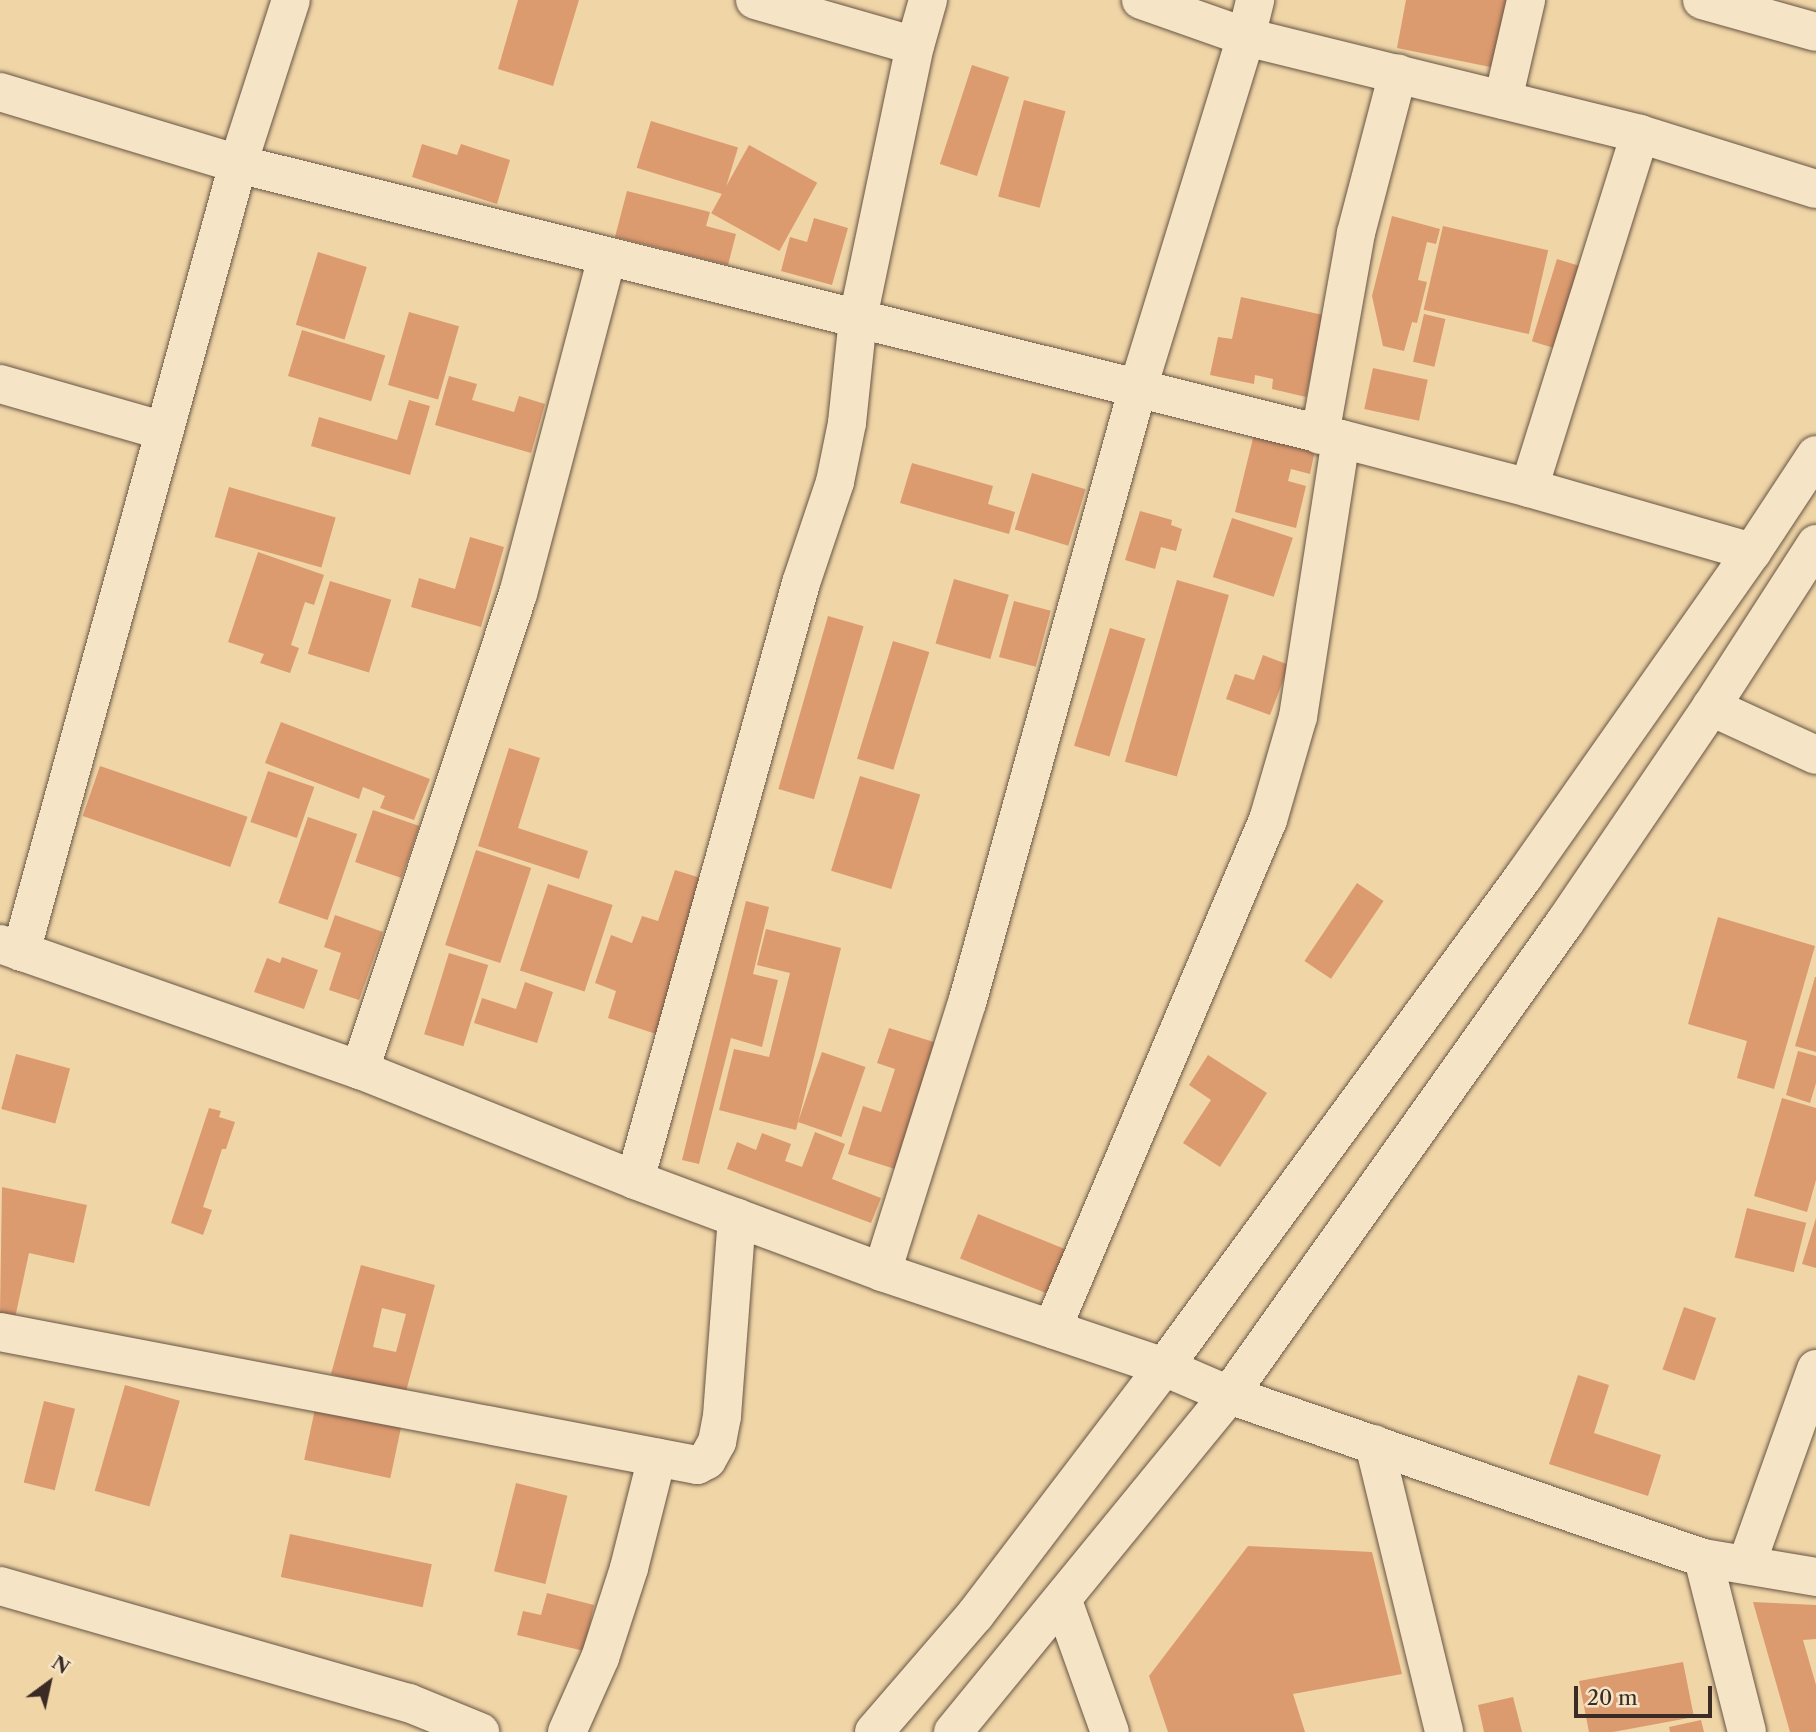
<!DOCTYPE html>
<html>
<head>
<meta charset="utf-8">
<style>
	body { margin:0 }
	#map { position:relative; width:1816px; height:1732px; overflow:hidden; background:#f0d5a7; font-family:"Libre Caslon Text",serif }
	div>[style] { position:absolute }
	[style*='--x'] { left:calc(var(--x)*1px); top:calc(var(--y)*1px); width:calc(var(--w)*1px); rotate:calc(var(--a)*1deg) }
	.building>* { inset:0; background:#dc9a6f; transform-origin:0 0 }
	.roads { filter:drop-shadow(0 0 2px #685645) drop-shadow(0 0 2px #685645) }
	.street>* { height:38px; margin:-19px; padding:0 19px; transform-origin:19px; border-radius:19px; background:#f5e4c6 }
	.secondary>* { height:38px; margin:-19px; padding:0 19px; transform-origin:19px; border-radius:19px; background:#f5e4c6 }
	span { translate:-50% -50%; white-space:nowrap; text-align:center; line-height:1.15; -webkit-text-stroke:5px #f5e4c6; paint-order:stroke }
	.north { position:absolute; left:14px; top:1648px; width:70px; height:70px; -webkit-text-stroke:5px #f5e4c6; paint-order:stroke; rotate:33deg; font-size:19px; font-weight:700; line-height:28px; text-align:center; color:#3a2c24 }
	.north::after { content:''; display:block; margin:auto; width:24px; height:32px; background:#3a2c24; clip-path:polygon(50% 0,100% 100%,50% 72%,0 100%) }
	.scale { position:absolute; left:1574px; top:1686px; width:138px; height:32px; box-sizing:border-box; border:4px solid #3a2c24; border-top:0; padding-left:9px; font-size:21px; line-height:24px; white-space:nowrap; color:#3a2c24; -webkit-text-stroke:5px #f5e4c6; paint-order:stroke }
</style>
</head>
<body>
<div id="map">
	<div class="building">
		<div style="clip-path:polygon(518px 0,579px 0,553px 86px,498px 69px)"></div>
		<div style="clip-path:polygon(1406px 0,1517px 0,1505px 70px,1397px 48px)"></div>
		<div style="left:972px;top:65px;width:39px;height:104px;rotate:18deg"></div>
		<div style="left:1024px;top:100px;width:43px;height:100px;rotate:15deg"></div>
		<div style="left:651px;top:121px;width:91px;height:49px;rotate:17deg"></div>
		<div style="clip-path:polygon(422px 144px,457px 155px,461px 144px,510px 160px,497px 204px,412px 177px)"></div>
		<div style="left:749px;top:145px;width:78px;height:78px;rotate:29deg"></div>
		<div style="clip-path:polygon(627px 191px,710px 212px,706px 226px,736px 234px,728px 265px,615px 237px)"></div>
		<div style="clip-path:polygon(1392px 216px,1440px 229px,1436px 244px,1427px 242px,1418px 280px,1427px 282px,1417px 323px,1412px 322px,1404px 351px,1383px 346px,1372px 296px)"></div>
		<div style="clip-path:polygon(814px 218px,848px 228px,832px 285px,781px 271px,790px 237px,807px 242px)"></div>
		<div style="left:1443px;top:226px;width:108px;height:86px;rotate:13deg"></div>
		<div style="left:318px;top:252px;width:51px;height:76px;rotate:17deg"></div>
		<div style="left:1557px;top:259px;width:34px;height:86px;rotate:17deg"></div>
		<div style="clip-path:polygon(1241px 297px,1323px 315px,1306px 397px,1272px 389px,1273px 379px,1255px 375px,1254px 384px,1210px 375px,1218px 337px,1232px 339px)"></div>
		<div style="left:409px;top:312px;width:52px;height:76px;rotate:16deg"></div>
		<div style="left:1424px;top:314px;width:22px;height:49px;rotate:13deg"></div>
		<div style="left:302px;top:330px;width:87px;height:48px;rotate:17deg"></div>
		<div style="left:1373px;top:368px;width:56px;height:42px;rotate:12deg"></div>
		<div style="clip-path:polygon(449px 376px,477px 384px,472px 400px,514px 412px,519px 396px,545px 404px,531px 453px,435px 425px)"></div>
		<div style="clip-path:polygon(409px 400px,430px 406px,410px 475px,311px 446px,319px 417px,397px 440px)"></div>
		<div style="clip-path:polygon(1254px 434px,1315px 450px,1310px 474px,1291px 469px,1288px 481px,1306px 486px,1296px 528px,1235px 512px)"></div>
		<div style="clip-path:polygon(912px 463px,993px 486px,988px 504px,1015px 512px,1009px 534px,900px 503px)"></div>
		<div style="left:1032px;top:473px;width:56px;height:59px;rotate:17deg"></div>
		<div style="left:229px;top:487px;width:111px;height:52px;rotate:16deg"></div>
		<div style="clip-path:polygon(1140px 511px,1172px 520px,1171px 525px,1182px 529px,1176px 551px,1161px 547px,1155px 569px,1125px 560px)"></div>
		<div style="left:1232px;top:518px;width:64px;height:62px;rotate:18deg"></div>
		<div style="clip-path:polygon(470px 537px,504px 547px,481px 627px,411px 607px,419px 578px,455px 589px)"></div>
		<div style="clip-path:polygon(258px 552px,324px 575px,314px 605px,305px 602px,291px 645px,299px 648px,290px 673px,260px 663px,264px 654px,228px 642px)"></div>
		<div style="left:954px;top:579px;width:57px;height:67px;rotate:16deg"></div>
		<div style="left:1177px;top:580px;width:54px;height:189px;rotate:16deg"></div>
		<div style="left:330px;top:581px;width:64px;height:76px;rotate:17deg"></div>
		<div style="left:1014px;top:601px;width:38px;height:58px;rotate:15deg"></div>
		<div style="left:828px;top:616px;width:37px;height:180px;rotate:16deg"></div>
		<div style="left:1110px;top:628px;width:37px;height:123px;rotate:17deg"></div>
		<div style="left:893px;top:641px;width:38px;height:123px;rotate:17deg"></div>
		<div style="clip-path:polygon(1263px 655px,1289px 665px,1270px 715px,1226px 699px,1235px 674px,1254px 680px)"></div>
		<div style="clip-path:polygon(281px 722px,430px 779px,414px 820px,380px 808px,385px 796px,363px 787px,359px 799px,265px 763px)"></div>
		<div style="clip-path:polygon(509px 748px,540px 758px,518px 828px,588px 851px,579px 879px,478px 846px)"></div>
		<div style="left:100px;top:766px;width:156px;height:53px;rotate:19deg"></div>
		<div style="left:268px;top:771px;width:49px;height:54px;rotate:19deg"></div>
		<div style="left:860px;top:776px;width:63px;height:99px;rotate:17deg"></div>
		<div style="left:373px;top:810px;width:49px;height:55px;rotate:19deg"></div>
		<div style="left:308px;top:817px;width:52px;height:91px;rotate:19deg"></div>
		<div style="left:476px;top:850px;width:58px;height:100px;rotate:18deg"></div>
		<div style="clip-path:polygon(675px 870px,707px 880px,656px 1034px,608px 1018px,616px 991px,595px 983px,611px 935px,632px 943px,642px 916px,658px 921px)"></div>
		<div style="left:1357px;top:883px;width:32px;height:94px;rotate:34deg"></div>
		<div style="left:548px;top:884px;width:68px;height:91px;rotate:18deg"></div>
		<div style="clip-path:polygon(746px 901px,769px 907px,753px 974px,778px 980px,762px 1047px,731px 1038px,699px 1164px,682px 1160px)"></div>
		<div style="clip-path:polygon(335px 915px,383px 932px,359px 1000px,329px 990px,341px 953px,324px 947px)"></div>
		<div style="clip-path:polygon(1718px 917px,1815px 946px,1774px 1089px,1737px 1078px,1747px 1041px,1688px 1024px)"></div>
		<div style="clip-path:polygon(766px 929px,841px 948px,796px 1130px,719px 1110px,734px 1049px,769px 1057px,790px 973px,757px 965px)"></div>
		<div style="left:449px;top:953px;width:41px;height:85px;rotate:17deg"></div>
		<div style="clip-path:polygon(282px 957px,318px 970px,304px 1009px,254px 992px,267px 958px,280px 963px)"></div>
		<div style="clip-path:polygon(1815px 977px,1816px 977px,1816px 1052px,1795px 1046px)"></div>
		<div style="clip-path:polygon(525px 982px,553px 992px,537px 1043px,474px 1023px,482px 998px,516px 1009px)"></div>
		<div style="clip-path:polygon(889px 1028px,937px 1043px,895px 1169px,848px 1154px,863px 1106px,881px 1112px,895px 1069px,877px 1063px)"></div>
		<div style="clip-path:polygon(1798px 1051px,1816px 1056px,1816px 1083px,1810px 1103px,1786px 1095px)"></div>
		<div style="left:822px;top:1052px;width:46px;height:74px;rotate:19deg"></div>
		<div style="left:16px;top:1054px;width:56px;height:57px;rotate:15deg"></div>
		<div style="clip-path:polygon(1208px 1055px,1267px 1093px,1220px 1167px,1183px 1143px,1211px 1100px,1189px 1085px)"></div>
		<div style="clip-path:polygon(1782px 1098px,1816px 1108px,1816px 1180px,1807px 1212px,1754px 1196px)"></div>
		<div style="clip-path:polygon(209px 1108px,221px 1111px,219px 1117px,235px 1122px,226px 1149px,222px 1149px,203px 1207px,212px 1210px,203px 1235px,171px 1223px)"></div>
		<div style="clip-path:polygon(815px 1132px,845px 1144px,832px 1179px,881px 1198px,871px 1223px,727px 1169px,737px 1142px,756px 1150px,762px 1133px,791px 1144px,785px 1161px,802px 1167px)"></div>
		<div style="clip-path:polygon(2px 1187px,87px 1205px,74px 1263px,29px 1253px,15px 1318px,0 1314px)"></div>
		<div style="left:1747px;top:1208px;width:61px;height:51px;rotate:14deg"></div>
		<div style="left:978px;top:1214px;width:95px;height:48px;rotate:22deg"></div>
		<div style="clip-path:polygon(1816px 1218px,1816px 1268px,1802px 1264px)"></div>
		<div style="clip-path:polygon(evenodd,361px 1265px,435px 1285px,405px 1395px,331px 1374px,361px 1265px,382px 1308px,406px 1314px,396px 1352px,373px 1347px,382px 1308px)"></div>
		<div style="left:1684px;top:1307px;width:34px;height:66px;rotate:19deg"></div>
		<div style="clip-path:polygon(1578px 1375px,1609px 1385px,1594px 1433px,1661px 1455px,1648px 1496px,1549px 1464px)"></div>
		<div style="left:125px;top:1385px;width:57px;height:110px;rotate:16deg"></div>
		<div style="left:44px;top:1401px;width:32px;height:84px;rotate:14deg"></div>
		<div style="left:315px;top:1409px;width:88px;height:52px;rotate:12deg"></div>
		<div style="left:516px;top:1483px;width:53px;height:91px;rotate:14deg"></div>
		<div style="left:290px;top:1534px;width:145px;height:44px;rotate:12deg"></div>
		<div style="clip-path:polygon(1248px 1546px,1372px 1552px,1402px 1674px,1293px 1694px,1305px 1732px,1168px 1732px,1149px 1676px)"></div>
		<div style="clip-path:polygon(547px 1593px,594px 1605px,584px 1651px,517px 1635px,523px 1611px,541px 1615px)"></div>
		<div style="clip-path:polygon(1753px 1602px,1816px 1605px,1816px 1639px,1803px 1640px,1816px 1685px,1816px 1732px,1790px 1732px)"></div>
		<div style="clip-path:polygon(1683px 1662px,1694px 1717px,1613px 1732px,1589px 1732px,1579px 1681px)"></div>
		<div style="clip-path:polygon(1513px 1697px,1522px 1732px,1484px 1732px,1478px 1705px)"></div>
		<div style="clip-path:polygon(1701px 1720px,1704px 1732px,1670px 1732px,1669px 1727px)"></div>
	</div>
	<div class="roads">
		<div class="street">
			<div style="--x:755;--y:0;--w:166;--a:16"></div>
			<div style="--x:1141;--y:0;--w:111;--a:19.4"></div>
			<div style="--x:1246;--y:37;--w:406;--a:13.8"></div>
			<div style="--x:1640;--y:134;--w:184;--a:17.4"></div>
			<div style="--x:1702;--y:0;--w:118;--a:15.7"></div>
			<div style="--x:0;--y:92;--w:249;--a:16.8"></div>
			<div style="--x:238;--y:164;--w:1137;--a:14"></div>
			<div style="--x:1341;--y:439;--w:194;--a:14.6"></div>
			<div style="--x:1529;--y:488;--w:232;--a:16"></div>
			<div style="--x:1503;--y:100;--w:103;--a:-77"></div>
			<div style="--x:0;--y:384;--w:171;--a:16"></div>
			<div style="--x:1320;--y:435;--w:205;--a:-79.9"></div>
			<div style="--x:1356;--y:233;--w:165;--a:-75.3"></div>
			<div style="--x:1529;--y:488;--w:371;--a:-72.6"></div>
			<div style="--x:1711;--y:707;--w:115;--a:24.6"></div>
			<div style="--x:0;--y:944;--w:381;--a:19.3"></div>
			<div style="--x:360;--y:1070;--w:296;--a:21.8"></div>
			<div style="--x:635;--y:1180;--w:264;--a:20.4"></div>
			<div style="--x:882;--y:1272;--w:298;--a:18.6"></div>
			<div style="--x:1164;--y:1367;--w:71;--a:23.3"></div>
			<div style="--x:1229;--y:1395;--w:501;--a:18.98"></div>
			<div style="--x:1703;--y:1558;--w:115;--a:9.5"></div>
			<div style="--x:21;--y:952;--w:817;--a:-74.6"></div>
			<div style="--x:238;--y:164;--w:172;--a:-72.1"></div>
			<div style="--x:360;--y:1070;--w:502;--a:-71.64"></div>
			<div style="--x:518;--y:594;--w:348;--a:-75.2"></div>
			<div style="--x:635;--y:1180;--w:620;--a:-74.46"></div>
			<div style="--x:801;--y:583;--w:107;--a:-71.4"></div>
			<div style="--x:835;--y:482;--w:60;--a:-78.5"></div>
			<div style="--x:847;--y:423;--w:106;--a:-84"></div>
			<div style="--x:858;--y:318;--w:278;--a:-78.2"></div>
			<div style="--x:915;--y:46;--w:48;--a:-74.2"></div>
			<div style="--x:882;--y:1272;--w:282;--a:-72.5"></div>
			<div style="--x:967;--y:1003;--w:635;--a:-74.48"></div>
			<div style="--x:1137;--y:391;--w:370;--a:-72.9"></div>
			<div style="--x:1246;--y:37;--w:38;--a:-76"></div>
			<div style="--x:1052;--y:1329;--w:553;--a:-67.01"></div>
			<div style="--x:1268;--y:820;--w:107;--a:-73.8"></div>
			<div style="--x:1298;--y:717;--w:281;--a:-81.2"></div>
			<div style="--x:0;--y:1332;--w:710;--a:10.8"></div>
			<div style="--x:697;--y:1465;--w:11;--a:-27"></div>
			<div style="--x:707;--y:1460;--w:21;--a:-61"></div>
			<div style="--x:717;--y:1442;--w:26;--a:-79"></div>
			<div style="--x:722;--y:1416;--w:199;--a:-85.7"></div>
			<div style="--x:1374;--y:1444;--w:296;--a:76.3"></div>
			<div style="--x:1703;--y:1558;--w:179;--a:75.8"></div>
			<div style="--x:1747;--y:1563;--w:206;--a:-70.4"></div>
			<div style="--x:0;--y:1586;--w:425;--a:16"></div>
			<div style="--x:409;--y:1703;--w:77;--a:22.2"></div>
			<div style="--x:1063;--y:1601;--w:139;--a:70.3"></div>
			<div style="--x:567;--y:1732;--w:81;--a:-66"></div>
			<div style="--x:600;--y:1658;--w:95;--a:-72.1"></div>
			<div style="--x:629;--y:1568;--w:114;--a:-75.8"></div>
		</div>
		<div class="secondary">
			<div style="--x:874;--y:1732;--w:155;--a:-49.2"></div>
			<div style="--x:975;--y:1615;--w:312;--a:-52.7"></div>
			<div style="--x:1164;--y:1367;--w:609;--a:-53.75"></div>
			<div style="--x:1524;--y:876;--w:396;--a:-54.9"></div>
			<div style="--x:1752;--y:552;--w:116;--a:-56.6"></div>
			<div style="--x:953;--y:1732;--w:436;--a:-50.7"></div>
			<div style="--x:1229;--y:1395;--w:580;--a:-54.61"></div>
			<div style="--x:1565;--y:922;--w:260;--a:-55.8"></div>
			<div style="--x:1711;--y:707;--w:194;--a:-57.2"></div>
		</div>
	</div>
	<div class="north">N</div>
	<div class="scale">20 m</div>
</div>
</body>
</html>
